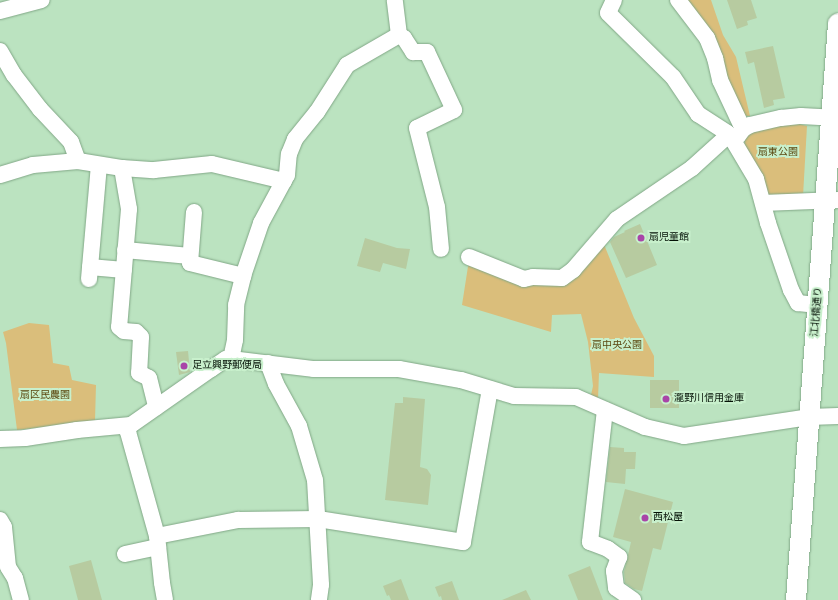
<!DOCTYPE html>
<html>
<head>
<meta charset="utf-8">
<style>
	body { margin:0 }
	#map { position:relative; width:838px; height:600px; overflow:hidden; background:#bbe3c0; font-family:Signika,"Noto Sans JP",sans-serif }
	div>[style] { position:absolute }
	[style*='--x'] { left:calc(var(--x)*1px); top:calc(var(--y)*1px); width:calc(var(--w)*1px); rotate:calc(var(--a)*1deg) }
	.green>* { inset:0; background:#dabe7b }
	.building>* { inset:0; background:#b7cba0; transform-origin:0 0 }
	.roads { filter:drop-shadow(0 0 1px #81a786) drop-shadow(0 0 1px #81a786) }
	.minor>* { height:16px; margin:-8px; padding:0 8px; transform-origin:8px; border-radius:8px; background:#fff }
	.major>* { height:20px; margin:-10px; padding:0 10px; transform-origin:10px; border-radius:10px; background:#fff }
	.dots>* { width:11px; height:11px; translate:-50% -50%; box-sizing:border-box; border:2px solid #c8f0cc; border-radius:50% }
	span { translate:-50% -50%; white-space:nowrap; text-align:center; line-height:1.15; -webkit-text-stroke:4px #c8f0cc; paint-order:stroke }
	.park-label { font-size:10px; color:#5c4811 }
	.poi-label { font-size:10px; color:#041106 }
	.left { translate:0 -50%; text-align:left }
	.street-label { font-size:10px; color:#041106 }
</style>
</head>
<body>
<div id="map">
	<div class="green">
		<div style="clip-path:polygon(685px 0,711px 0,723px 35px,736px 57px,750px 116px,743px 116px)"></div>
		<div style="clip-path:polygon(799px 124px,807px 126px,803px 196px,767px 197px,744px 148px,745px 139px,750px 130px,779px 125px)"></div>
		<div style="clip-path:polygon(603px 242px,634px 318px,654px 356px,654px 377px,599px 373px,598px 399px,591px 395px,593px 386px,588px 342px,581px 314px,552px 315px,551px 332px,462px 305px,469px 260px,564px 282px)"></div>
		<div style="clip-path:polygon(29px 323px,49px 325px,53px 363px,69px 366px,72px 380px,96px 385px,95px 421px,17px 430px,6px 343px,3px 332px)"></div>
	</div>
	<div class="building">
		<div style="clip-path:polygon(727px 0,751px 0,757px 18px,747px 21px,748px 25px,737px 29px)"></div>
		<div style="clip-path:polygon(773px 46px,785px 98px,773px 100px,774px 105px,764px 108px,754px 62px,748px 64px,745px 52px)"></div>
		<div style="clip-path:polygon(640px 224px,657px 265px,626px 278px,610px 242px,614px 237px,625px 232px,624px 231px)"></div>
		<div style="clip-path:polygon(365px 238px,397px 248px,410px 249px,406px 269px,383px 263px,380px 272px,357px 266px)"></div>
		<div style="clip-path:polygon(188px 351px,190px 372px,179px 375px,176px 352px)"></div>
		<div style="left:650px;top:380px;width:29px;height:28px"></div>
		<div style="clip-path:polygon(403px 397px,425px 399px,420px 467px,427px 469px,431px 475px,428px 505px,385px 500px,395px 403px,403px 403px)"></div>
		<div style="clip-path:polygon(610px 447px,624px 448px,624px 452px,636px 452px,635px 469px,626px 469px,625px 484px,606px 482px)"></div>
		<div style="clip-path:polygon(625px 489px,673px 502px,661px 550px,653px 548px,642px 591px,634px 589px,625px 583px,624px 572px,631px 542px,613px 537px)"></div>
		<div style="clip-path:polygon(91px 560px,102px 600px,78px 600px,69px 566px)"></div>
		<div style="clip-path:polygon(590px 566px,603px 600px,578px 600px,568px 575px)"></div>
		<div style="clip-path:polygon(401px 579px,409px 600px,391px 600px,389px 595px,387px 596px,383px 586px)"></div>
		<div style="clip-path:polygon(452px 581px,459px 600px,442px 600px,441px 596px,439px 597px,435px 587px)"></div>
		<div style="clip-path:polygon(526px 590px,531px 600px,502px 600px)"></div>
	</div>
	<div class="roads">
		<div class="minor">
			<div style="--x:614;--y:0;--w:14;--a:115"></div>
			<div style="--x:608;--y:13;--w:91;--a:44.6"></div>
			<div style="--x:673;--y:77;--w:45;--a:56"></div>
			<div style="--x:698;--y:114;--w:35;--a:33"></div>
			<div style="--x:727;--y:133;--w:6;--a:45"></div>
			<div style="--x:731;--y:137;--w:49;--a:59.2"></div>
			<div style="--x:756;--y:179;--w:46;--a:74.7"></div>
			<div style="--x:768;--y:223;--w:71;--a:71.1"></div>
			<div style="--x:791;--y:290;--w:15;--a:62"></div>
			<div style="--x:798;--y:303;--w:20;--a:6"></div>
			<div style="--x:678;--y:0;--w:48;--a:52.7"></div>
			<div style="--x:707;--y:38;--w:22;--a:68"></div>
			<div style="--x:715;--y:58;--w:23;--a:77"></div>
			<div style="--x:720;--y:80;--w:54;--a:64.9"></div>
			<div style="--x:0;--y:11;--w:43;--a:-14.7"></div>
			<div style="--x:399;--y:35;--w:6;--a:31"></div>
			<div style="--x:404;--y:38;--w:17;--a:57"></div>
			<div style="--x:413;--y:52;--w:14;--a:0"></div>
			<div style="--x:427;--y:52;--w:64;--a:65"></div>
			<div style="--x:454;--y:110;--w:41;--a:154.1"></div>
			<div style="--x:417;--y:128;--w:81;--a:75.8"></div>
			<div style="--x:437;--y:207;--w:42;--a:84.6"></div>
			<div style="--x:0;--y:51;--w:28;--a:60"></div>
			<div style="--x:14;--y:75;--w:43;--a:52.6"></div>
			<div style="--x:40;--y:109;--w:45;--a:46.8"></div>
			<div style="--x:71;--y:142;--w:20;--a:70"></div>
			<div style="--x:122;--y:168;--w:42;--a:80.3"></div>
			<div style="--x:129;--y:209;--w:118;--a:94.8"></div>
			<div style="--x:119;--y:327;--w:6;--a:39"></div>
			<div style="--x:124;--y:331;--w:12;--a:5"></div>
			<div style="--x:136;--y:332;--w:7;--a:45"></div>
			<div style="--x:141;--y:337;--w:36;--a:93"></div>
			<div style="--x:139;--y:373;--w:11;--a:27"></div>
			<div style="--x:149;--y:378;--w:30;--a:76"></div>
			<div style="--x:0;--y:175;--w:34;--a:-17"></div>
			<div style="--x:33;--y:165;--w:45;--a:-5.1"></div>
			<div style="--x:78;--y:161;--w:45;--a:9"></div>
			<div style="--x:122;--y:168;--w:32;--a:4"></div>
			<div style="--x:154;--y:170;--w:58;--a:-5.9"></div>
			<div style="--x:212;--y:164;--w:74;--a:13.3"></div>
			<div style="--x:763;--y:203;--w:75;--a:-2.3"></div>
			<div style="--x:194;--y:212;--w:51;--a:94.5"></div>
			<div style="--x:190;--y:263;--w:55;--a:13.8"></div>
			<div style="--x:125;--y:250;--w:65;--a:5.3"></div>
			<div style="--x:469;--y:257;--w:59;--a:21.8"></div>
			<div style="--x:524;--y:279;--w:9;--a:-13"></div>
			<div style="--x:533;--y:277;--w:29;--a:2"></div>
			<div style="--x:562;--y:278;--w:14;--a:-36"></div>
			<div style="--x:573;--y:270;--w:67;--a:-49.2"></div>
			<div style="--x:617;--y:219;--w:91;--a:-34.2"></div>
			<div style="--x:692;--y:168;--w:43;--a:-42.2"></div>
			<div style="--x:724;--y:139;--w:14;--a:-12"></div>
			<div style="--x:738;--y:136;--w:9;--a:-54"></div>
			<div style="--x:743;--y:129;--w:8;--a:-30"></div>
			<div style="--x:750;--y:125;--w:32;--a:-13"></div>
			<div style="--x:781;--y:118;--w:20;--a:-6"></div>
			<div style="--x:801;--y:116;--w:37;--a:3"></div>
			<div style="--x:90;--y:267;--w:34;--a:5"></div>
			<div style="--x:89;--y:279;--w:114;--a:-85"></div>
			<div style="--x:231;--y:359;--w:19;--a:-78"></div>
			<div style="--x:235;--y:340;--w:35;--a:-88"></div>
			<div style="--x:236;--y:305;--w:30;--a:-76"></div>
			<div style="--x:243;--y:276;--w:56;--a:-71.2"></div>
			<div style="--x:261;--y:223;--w:55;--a:-61.6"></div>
			<div style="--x:287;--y:175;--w:21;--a:-85"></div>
			<div style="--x:289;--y:154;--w:16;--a:-68"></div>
			<div style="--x:295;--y:139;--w:35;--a:-51"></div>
			<div style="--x:317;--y:112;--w:56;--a:-57.4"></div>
			<div style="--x:347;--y:65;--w:60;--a:-30"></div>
			<div style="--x:399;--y:35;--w:35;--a:-97"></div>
			<div style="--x:268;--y:363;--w:22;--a:69"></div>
			<div style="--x:276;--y:384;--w:48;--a:61.3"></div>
			<div style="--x:299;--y:426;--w:56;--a:73.5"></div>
			<div style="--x:315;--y:480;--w:105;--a:86.7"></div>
			<div style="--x:321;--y:585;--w:15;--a:98"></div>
			<div style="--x:605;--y:410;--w:133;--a:96.5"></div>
			<div style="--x:590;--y:542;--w:19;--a:21"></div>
			<div style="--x:608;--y:549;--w:14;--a:36"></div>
			<div style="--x:619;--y:557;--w:15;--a:110"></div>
			<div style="--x:614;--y:571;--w:17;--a:83"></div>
			<div style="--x:616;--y:588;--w:21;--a:35"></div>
			<div style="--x:125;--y:426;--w:7;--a:63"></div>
			<div style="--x:128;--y:432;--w:108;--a:74.4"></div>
			<div style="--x:157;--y:536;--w:47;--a:83.9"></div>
			<div style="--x:162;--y:583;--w:17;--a:80"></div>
			<div style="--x:0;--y:439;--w:25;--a:-2"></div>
			<div style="--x:25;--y:438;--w:53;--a:-8.7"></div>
			<div style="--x:77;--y:430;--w:54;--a:-5.3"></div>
			<div style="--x:131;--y:425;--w:98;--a:-35"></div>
			<div style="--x:211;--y:369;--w:18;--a:-34"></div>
			<div style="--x:226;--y:359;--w:5;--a:0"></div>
			<div style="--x:231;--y:359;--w:84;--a:6.9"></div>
			<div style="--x:314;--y:369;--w:85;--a:0"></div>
			<div style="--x:399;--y:369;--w:63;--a:10.1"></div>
			<div style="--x:461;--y:380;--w:55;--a:16.8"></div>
			<div style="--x:514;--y:396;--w:62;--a:0.9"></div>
			<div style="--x:576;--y:397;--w:75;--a:23.5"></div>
			<div style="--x:645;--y:427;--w:40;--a:13"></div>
			<div style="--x:684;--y:436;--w:126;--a:-8.6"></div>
			<div style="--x:809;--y:417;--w:29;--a:-2"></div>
			<div style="--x:0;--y:520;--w:8;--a:60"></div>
			<div style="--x:4;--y:527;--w:40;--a:84.3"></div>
			<div style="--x:8;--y:567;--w:13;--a:58"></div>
			<div style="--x:15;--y:578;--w:23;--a:75"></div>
			<div style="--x:157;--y:536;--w:83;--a:-11.2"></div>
			<div style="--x:238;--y:520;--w:80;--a:-0.7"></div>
			<div style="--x:318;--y:519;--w:147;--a:9"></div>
			<div style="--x:463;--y:542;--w:155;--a:-80"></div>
			<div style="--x:125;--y:554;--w:34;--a:-12"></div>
		</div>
		<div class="major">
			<div style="--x:796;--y:600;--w:578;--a:-85.83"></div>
		</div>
	</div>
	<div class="dots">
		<div style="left:641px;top:238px;background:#a944a8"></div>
		<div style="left:184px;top:366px;background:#a944a8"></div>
		<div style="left:666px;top:399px;background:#a944a8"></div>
		<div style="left:645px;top:518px;background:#a944a8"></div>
	</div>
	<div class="park-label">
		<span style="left:778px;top:153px">扇東公園</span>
		<span style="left:617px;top:346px">扇中央公園</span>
		<span style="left:45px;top:396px">扇区民農園</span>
	</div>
	<div class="poi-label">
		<span class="left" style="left:649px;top:238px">扇児童館</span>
		<span class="left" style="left:192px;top:366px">足立興野郵便局</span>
		<span class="left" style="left:674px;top:399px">瀧野川信用金庫</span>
		<span class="left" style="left:653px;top:518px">西松屋</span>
	</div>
	<div class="street-label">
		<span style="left:817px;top:312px;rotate:-85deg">江北橋通り</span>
	</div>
</div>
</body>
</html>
